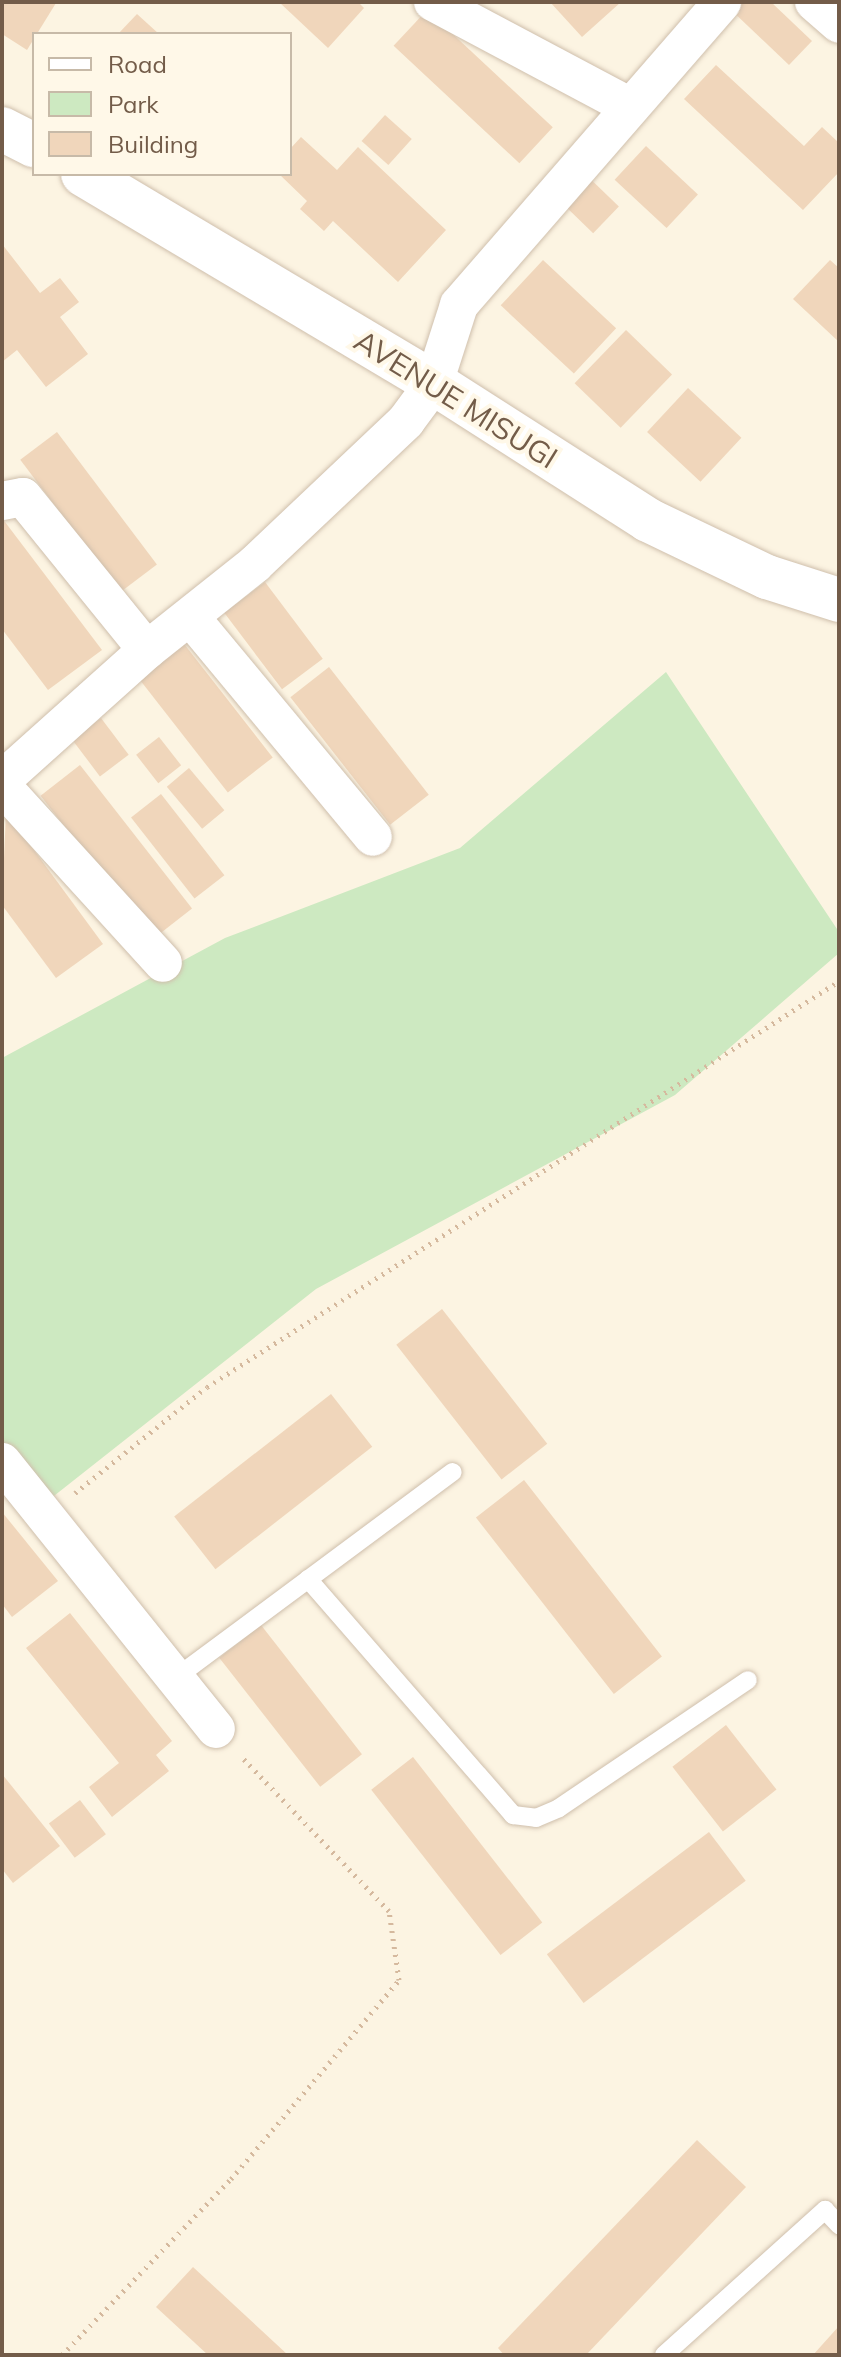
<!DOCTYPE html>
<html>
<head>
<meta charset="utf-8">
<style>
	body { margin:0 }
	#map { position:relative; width:841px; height:2357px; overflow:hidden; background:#fcf4e2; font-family:Mulish,sans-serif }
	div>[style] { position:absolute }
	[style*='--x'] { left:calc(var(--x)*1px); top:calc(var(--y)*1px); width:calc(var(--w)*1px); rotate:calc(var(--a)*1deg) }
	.green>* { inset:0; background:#cde9c1 }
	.building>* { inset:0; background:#f0d6bb; transform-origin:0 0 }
	.path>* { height:5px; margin-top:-2.5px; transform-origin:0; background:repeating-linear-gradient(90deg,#d5b99e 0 2px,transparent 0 8px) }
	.roads { filter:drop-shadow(0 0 2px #cfbfac) drop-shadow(0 0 2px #cfbfac) }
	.lane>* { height:18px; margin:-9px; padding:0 9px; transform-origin:9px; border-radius:9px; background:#fff }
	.street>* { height:38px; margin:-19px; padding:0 19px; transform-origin:19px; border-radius:19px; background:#fff }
	.secondary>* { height:44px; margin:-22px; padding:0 22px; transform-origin:22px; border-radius:22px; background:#fff }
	span { translate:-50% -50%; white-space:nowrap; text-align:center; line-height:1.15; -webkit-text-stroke:8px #fff8e8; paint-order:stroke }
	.street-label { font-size:30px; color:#735c49 }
	.frame { position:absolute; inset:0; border:4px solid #735c49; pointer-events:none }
	.legend { position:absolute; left:32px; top:32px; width:260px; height:144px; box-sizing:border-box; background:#fff8e8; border:2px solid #c7baa8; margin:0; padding:10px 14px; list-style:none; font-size:24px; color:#735c49 }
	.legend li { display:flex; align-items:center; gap:16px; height:40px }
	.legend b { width:40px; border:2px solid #c7baa8 }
</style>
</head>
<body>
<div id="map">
	<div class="green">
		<div style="clip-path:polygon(666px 672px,839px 932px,839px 953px,675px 1095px,316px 1289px,45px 1503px,2px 1446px,2px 1058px,225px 938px,460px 848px)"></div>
	</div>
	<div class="building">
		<div style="clip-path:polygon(2px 2px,54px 2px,56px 3px,27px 50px,2px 34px)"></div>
		<div style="clip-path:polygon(279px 2px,358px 2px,364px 8px,328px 48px)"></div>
		<div style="clip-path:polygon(550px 2px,621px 2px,582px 37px)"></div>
		<div style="clip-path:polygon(735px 2px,771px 2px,812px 41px,789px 65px,729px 8px)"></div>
		<div style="left:427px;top:10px;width:172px;height:49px;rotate:43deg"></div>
		<div style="clip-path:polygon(137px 14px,159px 34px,118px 34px)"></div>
		<div style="clip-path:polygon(716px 65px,804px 146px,822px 127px,839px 143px,839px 172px,803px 210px,684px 99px)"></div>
		<div style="left:385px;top:115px;width:36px;height:35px;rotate:42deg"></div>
		<div style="clip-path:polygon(301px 137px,337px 170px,358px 147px,446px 230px,398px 282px,333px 221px,324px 231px,300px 209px,307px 201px,279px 174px,290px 174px,290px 149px)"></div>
		<div style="left:646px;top:146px;width:71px;height:46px;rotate:43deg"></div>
		<div style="left:580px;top:169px;width:54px;height:37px;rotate:44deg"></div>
		<div style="clip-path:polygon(2px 244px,40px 293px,60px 278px,79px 302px,60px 317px,88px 354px,46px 387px,17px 350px,2px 362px)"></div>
		<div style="left:543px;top:260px;width:100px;height:62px;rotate:43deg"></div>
		<div style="clip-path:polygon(830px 260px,839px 268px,839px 342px,793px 299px)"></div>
		<div style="left:626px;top:330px;width:64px;height:74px;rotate:44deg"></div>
		<div style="left:688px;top:388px;width:73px;height:60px;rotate:43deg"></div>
		<div style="left:57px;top:432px;width:166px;height:46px;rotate:53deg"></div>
		<div style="clip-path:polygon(2px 518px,102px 650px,48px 690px,2px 629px)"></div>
		<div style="left:265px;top:582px;width:96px;height:51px;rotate:53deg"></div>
		<div style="left:181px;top:640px;width:149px;height:57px;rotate:52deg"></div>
		<div style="left:329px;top:667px;width:162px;height:49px;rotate:52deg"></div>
		<div style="left:101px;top:718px;width:46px;height:36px;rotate:53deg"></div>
		<div style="left:159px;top:737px;width:36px;height:29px;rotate:52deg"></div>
		<div style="left:80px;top:765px;width:182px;height:50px;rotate:52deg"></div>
		<div style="left:189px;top:768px;width:55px;height:29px;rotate:50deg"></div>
		<div style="left:161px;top:794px;width:103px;height:38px;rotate:52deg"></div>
		<div style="clip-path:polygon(6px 812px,103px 944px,56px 978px,2px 905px)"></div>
		<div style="left:442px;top:1309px;width:171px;height:58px;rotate:52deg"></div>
		<div style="left:331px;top:1394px;width:67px;height:199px;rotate:52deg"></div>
		<div style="left:524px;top:1480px;width:224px;height:61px;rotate:52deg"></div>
		<div style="clip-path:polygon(2px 1512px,58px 1581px,12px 1617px,2px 1604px)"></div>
		<div style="clip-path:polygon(70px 1613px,172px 1741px,156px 1755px,169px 1771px,112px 1817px,89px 1787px,119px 1763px,26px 1648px)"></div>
		<div style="left:261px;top:1625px;width:164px;height:53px;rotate:52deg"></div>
		<div style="left:726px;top:1725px;width:82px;height:68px;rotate:52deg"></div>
		<div style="left:413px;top:1757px;width:210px;height:53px;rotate:52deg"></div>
		<div style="clip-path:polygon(2px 1774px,60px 1846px,13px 1883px,2px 1869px)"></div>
		<div style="left:80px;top:1800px;width:43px;height:39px;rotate:53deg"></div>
		<div style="left:709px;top:1832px;width:61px;height:203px;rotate:53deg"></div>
		<div style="clip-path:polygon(697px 2140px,746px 2187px,586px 2355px,504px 2355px,498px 2348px)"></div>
		<div style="clip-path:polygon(193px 2267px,288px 2355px,208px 2355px,156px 2307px)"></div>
		<div style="clip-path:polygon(839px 2326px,839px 2355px,813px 2355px)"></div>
	</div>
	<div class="path">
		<div style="--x:75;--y:1493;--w:169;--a:-38.8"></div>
		<div style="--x:207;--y:1387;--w:751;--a:-32.72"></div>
		<div style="--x:62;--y:2355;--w:244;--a:-46.2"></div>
		<div style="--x:231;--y:2179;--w:260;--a:-49.8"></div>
		<div style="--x:399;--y:1980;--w:70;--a:-98.2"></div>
		<div style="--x:389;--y:1911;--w:214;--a:-133.7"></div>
	</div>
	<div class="roads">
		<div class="lane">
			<div style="--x:308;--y:1579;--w:313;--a:49"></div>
			<div style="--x:513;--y:1815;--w:23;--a:7"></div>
			<div style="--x:536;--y:1818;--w:25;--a:-23"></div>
			<div style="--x:559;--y:1808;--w:228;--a:-34.1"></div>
			<div style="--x:178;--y:1676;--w:342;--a:-36.6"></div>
			<div style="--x:664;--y:2355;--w:217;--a:-42"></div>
			<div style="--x:825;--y:2210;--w:21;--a:47"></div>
		</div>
		<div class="street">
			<div style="--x:433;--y:2;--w:222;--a:28"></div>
			<div style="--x:814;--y:2;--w:33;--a:41"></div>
			<div style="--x:2;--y:501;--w:21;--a:-11"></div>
			<div style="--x:23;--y:497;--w:197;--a:51"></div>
			<div style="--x:192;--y:619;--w:283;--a:50.3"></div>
			<div style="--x:2;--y:780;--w:195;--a:-41.9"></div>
			<div style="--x:147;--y:650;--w:138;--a:-38.5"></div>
			<div style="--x:255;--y:564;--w:208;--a:-43.4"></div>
			<div style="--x:406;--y:421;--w:47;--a:-53.6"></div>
			<div style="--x:434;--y:383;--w:82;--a:-72.2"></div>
			<div style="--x:459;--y:305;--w:401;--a:-49"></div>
			<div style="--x:2;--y:786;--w:239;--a:47.7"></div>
			<div style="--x:2;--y:1462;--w:342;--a:51.3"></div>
		</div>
		<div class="secondary">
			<div style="--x:2;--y:129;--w:36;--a:27"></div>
			<div style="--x:83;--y:174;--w:409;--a:30.8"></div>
			<div style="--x:434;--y:383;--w:254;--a:32.6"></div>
			<div style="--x:648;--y:520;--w:132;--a:25.6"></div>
			<div style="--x:767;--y:577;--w:76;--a:17.7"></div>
		</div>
	</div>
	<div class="street-label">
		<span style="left:456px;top:399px;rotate:32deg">AVENUE MISUGI</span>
	</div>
	<div class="frame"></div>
	<ul class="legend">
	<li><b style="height:10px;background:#fff"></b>Road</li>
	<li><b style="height:22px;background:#cde9c1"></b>Park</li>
	<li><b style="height:22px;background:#f0d6bb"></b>Building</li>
	</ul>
</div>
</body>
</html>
